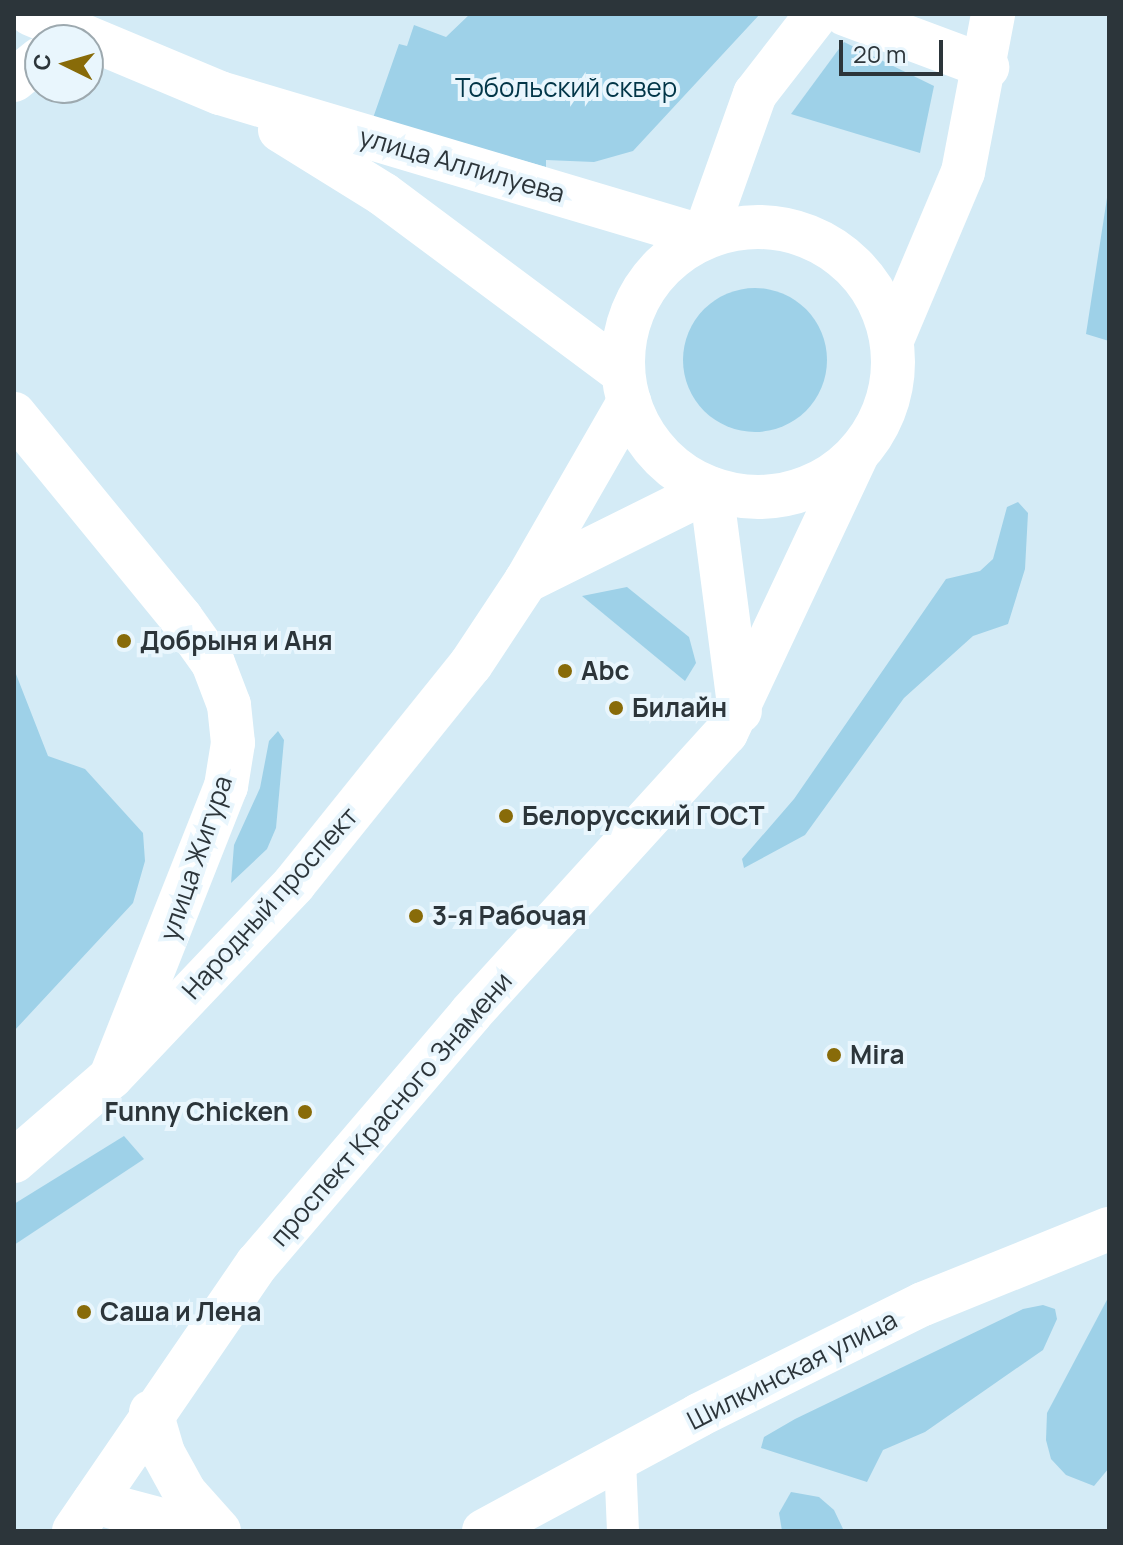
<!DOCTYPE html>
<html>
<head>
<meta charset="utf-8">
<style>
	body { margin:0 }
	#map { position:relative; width:1123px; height:1545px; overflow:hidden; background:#d4ebf6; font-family:Manrope,sans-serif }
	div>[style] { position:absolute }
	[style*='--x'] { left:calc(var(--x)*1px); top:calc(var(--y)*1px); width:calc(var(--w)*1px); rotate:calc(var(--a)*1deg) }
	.green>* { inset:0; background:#9ed1e8 }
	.round { border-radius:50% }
	.minor>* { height:32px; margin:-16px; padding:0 16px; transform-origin:16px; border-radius:16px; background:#fff }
	.secondary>* { height:44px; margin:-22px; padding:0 22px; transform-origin:22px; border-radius:22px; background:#fff }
	.primary>* { height:44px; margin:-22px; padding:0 22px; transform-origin:22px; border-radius:22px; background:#fff }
	.primary>.ring { margin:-22px; padding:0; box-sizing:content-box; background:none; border:44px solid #fff; border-radius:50% }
	.dots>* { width:22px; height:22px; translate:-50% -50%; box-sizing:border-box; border:4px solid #e9f6fd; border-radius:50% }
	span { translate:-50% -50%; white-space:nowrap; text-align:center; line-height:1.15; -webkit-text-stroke:8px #e9f6fd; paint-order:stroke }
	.park-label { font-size:26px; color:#023648 }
	.street-label { font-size:26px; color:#2c353a }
	.poi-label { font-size:26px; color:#2c353a; font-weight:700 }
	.left { translate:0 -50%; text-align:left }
	.right { translate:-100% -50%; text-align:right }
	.frame { position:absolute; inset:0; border:16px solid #2c353a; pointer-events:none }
	.north { position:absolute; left:24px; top:24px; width:80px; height:80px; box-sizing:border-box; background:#e9f6fd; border:2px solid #9da9af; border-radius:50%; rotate:275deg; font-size:22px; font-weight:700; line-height:32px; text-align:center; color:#2c353a }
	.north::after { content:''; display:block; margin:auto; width:28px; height:36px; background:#886b09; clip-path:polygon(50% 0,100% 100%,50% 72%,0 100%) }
	.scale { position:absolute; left:839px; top:40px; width:104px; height:36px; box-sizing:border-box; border:4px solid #2c353a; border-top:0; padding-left:10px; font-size:24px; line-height:28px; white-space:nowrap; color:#2c353a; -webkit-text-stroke:6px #e9f6fd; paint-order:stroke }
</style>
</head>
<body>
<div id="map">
	<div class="green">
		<div style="clip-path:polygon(470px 14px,760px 14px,633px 151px,594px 162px,546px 160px,546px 167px,373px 118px,399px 44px,407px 46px,414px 25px,446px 37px)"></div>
		<div style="clip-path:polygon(844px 42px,934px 86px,920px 153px,791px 114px)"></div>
		<div style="clip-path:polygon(1109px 185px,1109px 341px,1086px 334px)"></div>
		<div class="round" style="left:683px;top:288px;width:144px;height:144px"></div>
		<div style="clip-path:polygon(1018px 502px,1028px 513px,1025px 569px,1008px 624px,973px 636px,904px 698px,805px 835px,744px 868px,742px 859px,794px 799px,946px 579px,980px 571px,993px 559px,1007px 507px)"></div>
		<div style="clip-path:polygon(627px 587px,689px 637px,696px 663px,685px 681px,582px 596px)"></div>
		<div style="clip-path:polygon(14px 669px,48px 756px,85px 769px,143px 833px,145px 861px,133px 903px,14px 1031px)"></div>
		<div style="clip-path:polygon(278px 731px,284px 740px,276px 828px,267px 849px,231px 883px,234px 845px,260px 788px,269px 741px)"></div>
		<div style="clip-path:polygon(124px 1136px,144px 1159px,14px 1245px,14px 1204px)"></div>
		<div style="clip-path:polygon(1109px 1296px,1109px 1468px,1094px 1486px,1066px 1475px,1051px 1459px,1046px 1440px,1047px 1413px)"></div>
		<div style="clip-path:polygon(1043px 1305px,1055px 1309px,1057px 1319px,1043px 1350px,925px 1432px,883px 1450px,867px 1482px,761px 1448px,764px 1437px,795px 1419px,1023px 1309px)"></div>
		<div style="clip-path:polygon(791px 1492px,819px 1497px,834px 1510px,844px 1531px,782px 1531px,779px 1513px)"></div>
	</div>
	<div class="minor">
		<div style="--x:620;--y:1460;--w:71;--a:87.6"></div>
	</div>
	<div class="secondary">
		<div style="--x:14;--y:80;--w:33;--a:-39"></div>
		<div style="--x:14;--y:414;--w:264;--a:50.7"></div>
		<div style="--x:181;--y:618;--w:55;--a:54.6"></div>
		<div style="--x:213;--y:663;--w:45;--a:69.1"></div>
		<div style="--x:229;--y:705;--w:38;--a:84"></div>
		<div style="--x:233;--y:743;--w:44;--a:99.2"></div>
		<div style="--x:226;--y:786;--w:312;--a:111.6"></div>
		<div style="--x:151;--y:1412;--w:43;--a:73.7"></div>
		<div style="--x:163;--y:1453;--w:46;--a:61.2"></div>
		<div style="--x:185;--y:1493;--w:51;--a:48.2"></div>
		<div style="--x:94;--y:1502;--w:113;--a:14.9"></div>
		<div style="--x:484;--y:1531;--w:244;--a:-28.3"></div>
		<div style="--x:699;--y:1415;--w:250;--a:-26.4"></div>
		<div style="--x:923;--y:1304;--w:201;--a:-22"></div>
	</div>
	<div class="primary">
		<div style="--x:31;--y:14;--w:205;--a:22.7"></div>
		<div style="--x:220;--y:93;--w:505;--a:16.57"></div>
		<div style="--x:845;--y:14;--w:152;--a:20.5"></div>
		<div style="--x:280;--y:130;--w:121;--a:31.9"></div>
		<div style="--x:383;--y:194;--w:299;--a:36.7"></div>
		<div class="ring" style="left:623px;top:227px;width:226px;height:226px"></div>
		<div style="--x:704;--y:237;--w:152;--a:-70.4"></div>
		<div style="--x:755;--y:94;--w:101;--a:-52.2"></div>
		<div style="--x:892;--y:340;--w:182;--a:-67.1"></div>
		<div style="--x:963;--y:172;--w:161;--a:-79.2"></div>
		<div style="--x:711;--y:489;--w:224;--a:82.6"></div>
		<div style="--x:526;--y:581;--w:207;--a:-26.4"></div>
		<div style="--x:14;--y:1161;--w:128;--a:-40.9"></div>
		<div style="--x:111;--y:1077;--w:266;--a:-46.5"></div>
		<div style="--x:294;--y:884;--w:282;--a:-51.2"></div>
		<div style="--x:471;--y:664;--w:100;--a:-56.5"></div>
		<div style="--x:526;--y:581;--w:207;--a:-60.1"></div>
		<div style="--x:74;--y:1531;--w:324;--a:-55.6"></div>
		<div style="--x:257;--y:1264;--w:330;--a:-49.5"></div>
		<div style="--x:471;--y:1013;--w:379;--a:-47.7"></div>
		<div style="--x:726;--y:733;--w:307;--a:-64.8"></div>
	</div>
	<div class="dots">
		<div style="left:124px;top:641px;background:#886b09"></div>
		<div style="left:565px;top:671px;background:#886b09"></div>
		<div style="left:616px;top:708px;background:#886b09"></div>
		<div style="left:506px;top:816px;background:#886b09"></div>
		<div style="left:416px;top:916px;background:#886b09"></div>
		<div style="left:834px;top:1055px;background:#886b09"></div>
		<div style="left:305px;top:1112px;background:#886b09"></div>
		<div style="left:84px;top:1312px;background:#886b09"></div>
	</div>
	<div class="park-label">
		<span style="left:566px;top:88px">Тобольский сквер</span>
	</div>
	<div class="street-label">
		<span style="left:462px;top:165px;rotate:16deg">улица Аллилуева</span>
		<span style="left:196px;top:858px;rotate:-71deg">улица Жигура</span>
		<span style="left:270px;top:903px;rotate:-48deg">Народный проспект</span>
		<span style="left:391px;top:1109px;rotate:-49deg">проспект Красного Знамени</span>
		<span style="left:792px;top:1370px;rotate:-27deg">Шилкинская улица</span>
	</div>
	<div class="poi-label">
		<span class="left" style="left:140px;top:641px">Добрыня и Аня</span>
		<span class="left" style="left:581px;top:671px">Abc</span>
		<span class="left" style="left:632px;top:708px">Билайн</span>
		<span class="left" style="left:522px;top:816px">Белорусский ГОСТ</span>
		<span class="left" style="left:432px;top:916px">3-я Рабочая</span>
		<span class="left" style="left:850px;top:1055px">Mira</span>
		<span class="right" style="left:289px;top:1112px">Funny Chicken</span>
		<span class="left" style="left:100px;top:1312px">Саша и Лена</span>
	</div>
	<div class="frame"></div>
	<div class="north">С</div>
	<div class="scale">20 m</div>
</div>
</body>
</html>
